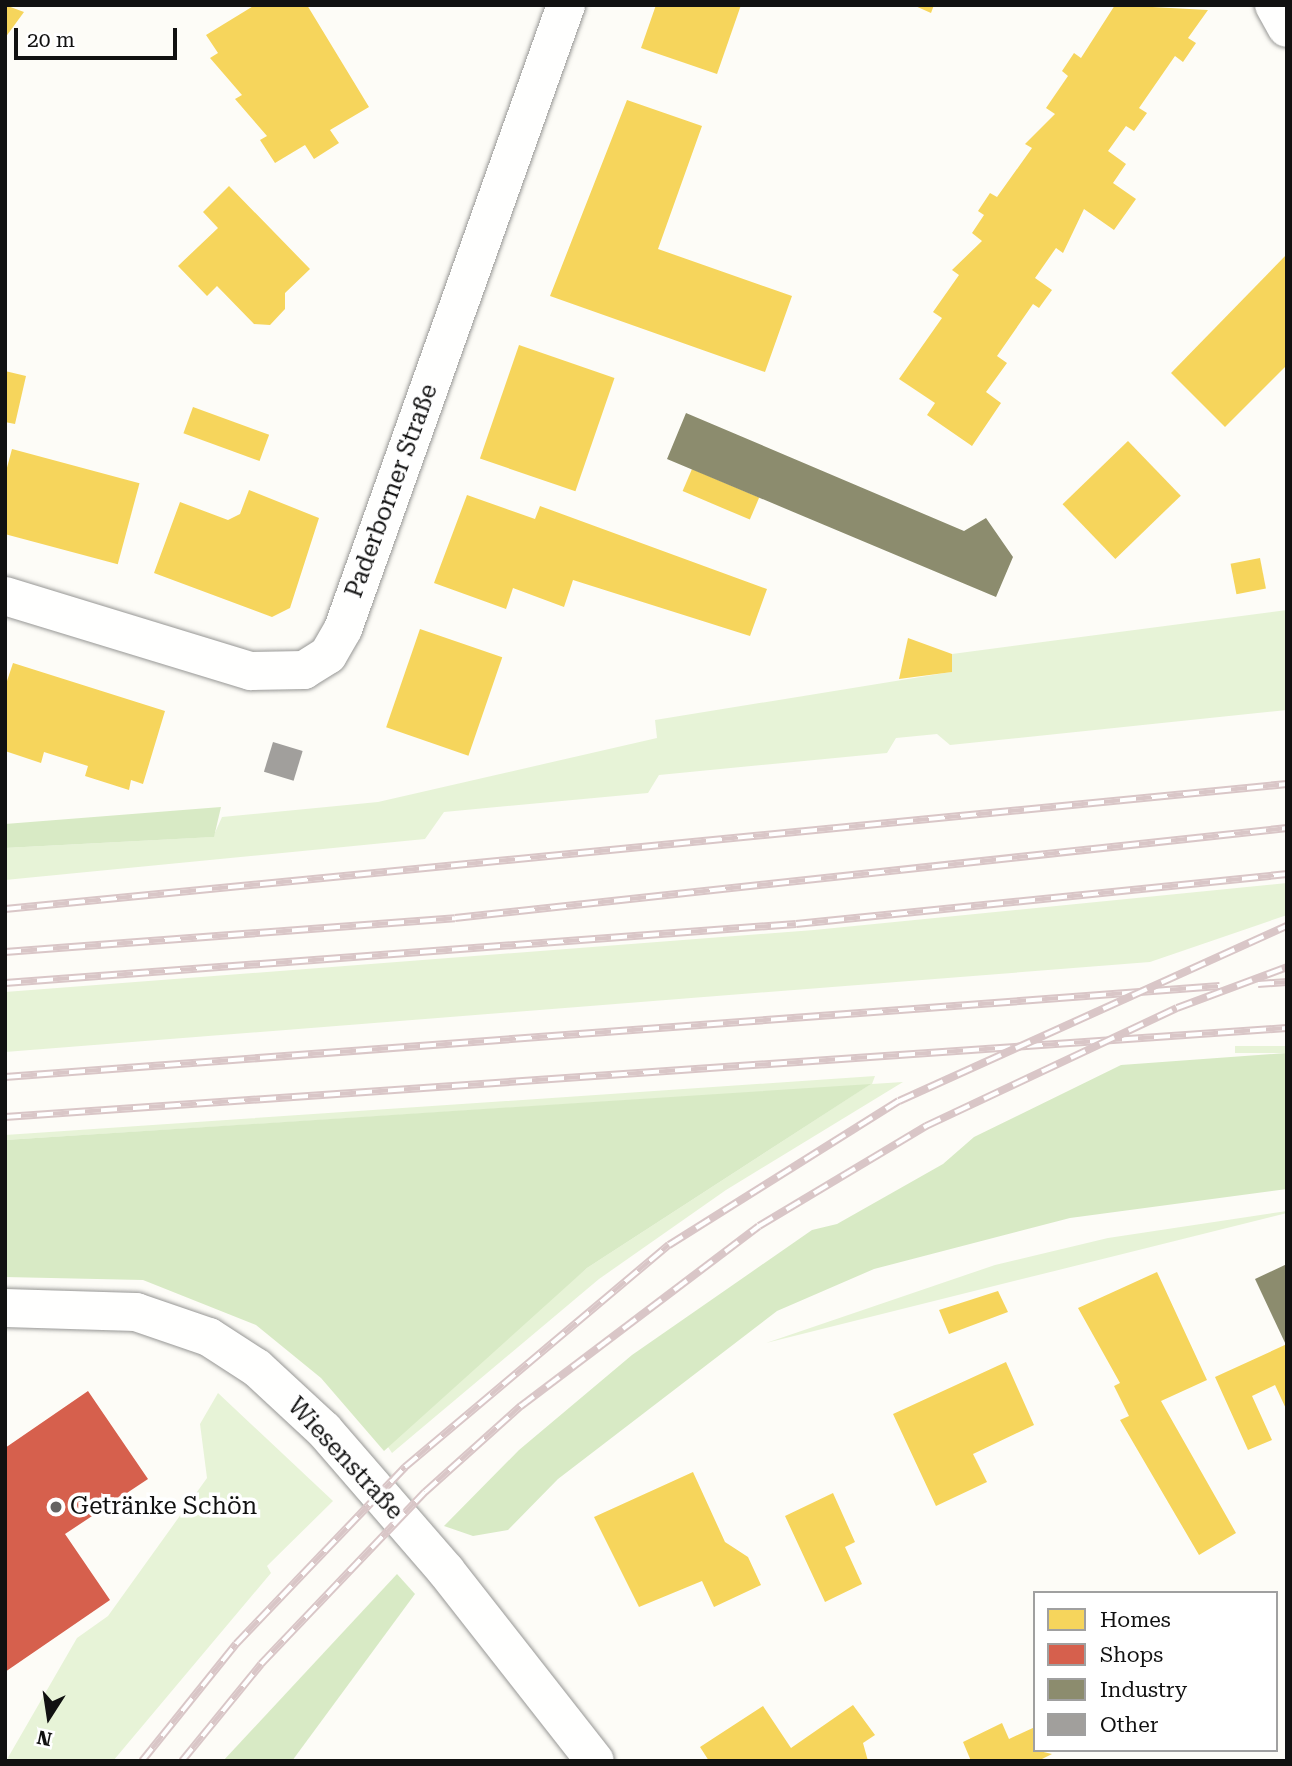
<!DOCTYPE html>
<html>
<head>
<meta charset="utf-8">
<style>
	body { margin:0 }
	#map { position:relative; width:1292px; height:1766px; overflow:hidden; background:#fdfcf7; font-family:"Roboto Serif",serif }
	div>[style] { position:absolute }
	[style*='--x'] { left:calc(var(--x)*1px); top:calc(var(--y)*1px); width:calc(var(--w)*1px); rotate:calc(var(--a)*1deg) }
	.green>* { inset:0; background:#e7f3d7; transform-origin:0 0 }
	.forest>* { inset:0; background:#d8eac5 }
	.homes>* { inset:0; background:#f6d55c; transform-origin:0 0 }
	.shops>* { inset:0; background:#d6604d }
	.industry>* { inset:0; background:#8c8c6e }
	.building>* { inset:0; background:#a19f9c; transform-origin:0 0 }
	.roads { filter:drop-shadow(0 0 2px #979795) drop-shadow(0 0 2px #979795) }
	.minor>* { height:38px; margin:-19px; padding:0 19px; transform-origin:19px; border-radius:19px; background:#fffffe }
	.rail>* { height:8px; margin-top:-4px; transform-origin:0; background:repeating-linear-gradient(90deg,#fff 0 16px,#d9c6c7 0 32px); box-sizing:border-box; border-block:2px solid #d9c6c7 }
	.dots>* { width:19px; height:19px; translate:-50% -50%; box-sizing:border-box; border:4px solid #fff; border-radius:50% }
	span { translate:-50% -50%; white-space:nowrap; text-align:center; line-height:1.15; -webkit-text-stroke:7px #fff; paint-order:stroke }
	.street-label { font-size:24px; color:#111 }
	.poi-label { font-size:24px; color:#111 }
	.left { translate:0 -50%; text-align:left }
	.frame { position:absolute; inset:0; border:7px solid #111; pointer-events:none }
	.legend { position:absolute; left:1033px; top:1591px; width:245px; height:161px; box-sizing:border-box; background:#fff; border:2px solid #a0a0a0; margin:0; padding:9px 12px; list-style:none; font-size:21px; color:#111 }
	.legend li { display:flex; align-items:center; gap:14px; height:35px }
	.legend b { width:35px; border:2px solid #a0a0a0 }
	.north { position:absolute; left:14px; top:1682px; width:70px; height:70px; -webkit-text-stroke:5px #fff; paint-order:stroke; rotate:192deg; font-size:19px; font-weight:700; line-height:28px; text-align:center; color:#111 }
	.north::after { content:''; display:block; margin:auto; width:24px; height:32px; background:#111; clip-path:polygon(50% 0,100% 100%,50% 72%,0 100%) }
	.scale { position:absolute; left:14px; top:28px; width:163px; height:32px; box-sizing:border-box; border:4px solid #111; border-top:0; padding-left:9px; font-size:21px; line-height:24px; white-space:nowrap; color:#111; -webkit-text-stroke:5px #fff; paint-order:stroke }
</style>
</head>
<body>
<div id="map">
	<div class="green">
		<div style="clip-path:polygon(1287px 610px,1287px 710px,950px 745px,937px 734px,896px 738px,887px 753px,659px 775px,648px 793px,444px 812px,425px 839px,5px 880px,5px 848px,213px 837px,222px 817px,378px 802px,657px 738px,655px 720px,951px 672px,952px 654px)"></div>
		<div style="clip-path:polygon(1287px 883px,1287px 915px,1150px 962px,5px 1052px,5px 992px,814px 930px)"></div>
		<div style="left:1287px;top:1046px;width:7px;height:52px;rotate:90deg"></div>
		<div style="clip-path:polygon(875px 1076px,872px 1084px,903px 1082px,726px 1190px,599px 1279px,392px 1453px,388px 1447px,454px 1381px,587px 1268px,869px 1085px,5px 1140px,5px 1135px)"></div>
		<div style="clip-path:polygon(1287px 1211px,1287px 1213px,766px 1343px,995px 1265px,1108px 1238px)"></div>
		<div style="clip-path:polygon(218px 1393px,333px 1501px,267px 1566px,271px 1573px,113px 1761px,6px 1761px,77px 1638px,108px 1616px,207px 1478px,200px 1424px)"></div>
	</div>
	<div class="forest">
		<div style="clip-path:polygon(221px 807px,214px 837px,5px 848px,5px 824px)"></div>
		<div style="clip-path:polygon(1287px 1053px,1287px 1189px,1070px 1218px,874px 1269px,777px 1311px,558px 1479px,508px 1530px,473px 1536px,444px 1526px,519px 1450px,632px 1355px,812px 1230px,837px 1224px,943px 1164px,974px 1137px,1121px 1065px)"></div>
		<div style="clip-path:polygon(871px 1084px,587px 1268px,384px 1451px,321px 1378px,256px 1325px,143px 1280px,5px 1277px,5px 1140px)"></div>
		<div style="clip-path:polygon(397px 1574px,415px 1594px,292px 1761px,223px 1761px)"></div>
	</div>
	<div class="homes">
		<div style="clip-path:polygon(5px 5px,24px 12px,5px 38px)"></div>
		<div style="clip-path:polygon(255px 5px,307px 5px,369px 107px,330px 130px,339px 143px,314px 159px,305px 145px,275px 163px,260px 140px,267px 136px,235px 99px,242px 95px,210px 58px,218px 53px,206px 35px)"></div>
		<div style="clip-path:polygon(656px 5px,741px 5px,717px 74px,641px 48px)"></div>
		<div style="clip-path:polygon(913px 5px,934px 5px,931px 13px)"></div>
		<div style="clip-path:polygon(1115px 5px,1208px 10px,1188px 38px,1196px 43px,1183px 62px,1175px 56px,1139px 108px,1147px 113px,1134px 131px,1126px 126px,1108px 151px,1126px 164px,1113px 183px,1136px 199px,1114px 230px,1084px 209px,1063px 253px,1056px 248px,1035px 278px,1052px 290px,1039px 308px,1033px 304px,997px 356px,1007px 363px,986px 392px,1001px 403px,972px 446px,927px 415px,935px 403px,899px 379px,942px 318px,933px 312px,959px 275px,952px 270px,982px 241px,972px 233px,984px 215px,978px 211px,990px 193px,997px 197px,1032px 148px,1025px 144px,1055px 114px,1046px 108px,1068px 76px,1062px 71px,1074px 53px,1081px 58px)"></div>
		<div style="clip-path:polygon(627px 100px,702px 126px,658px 249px,792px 296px,765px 372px,550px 296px)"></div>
		<div style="clip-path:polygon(229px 186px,310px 269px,285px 293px,285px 309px,270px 325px,254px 324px,217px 286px,207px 296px,178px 266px,218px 228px,203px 212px)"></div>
		<div style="clip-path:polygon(1287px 254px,1287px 365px,1225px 427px,1171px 373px)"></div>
		<div style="left:519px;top:345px;width:101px;height:120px;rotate:19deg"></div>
		<div style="clip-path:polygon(5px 371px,26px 376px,15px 424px,5px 422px)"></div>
		<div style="left:193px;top:407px;width:81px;height:28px;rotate:20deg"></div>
		<div style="left:1128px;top:441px;width:76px;height:91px;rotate:46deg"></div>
		<div style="left:12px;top:449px;width:132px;height:84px;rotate:15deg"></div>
		<div style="left:692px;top:469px;width:73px;height:24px;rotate:23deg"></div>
		<div style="clip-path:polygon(249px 490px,319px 518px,290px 608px,272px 617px,154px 573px,180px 502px,228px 520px,240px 514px)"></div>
		<div style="clip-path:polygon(467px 495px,535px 519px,540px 506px,767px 589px,750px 636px,573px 580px,564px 607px,513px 588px,506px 609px,434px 583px)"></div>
		<div style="left:1260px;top:558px;width:31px;height:30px;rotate:79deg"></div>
		<div style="left:420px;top:629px;width:87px;height:104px;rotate:19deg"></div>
		<div style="clip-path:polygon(908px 638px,952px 654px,952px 672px,899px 679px)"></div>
		<div style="clip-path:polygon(13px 663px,165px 711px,143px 784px,131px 780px,129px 790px,85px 776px,88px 766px,44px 752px,41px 763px,5px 751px,5px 687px)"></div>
		<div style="clip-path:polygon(1157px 1272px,1207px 1380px,1161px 1401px,1236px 1533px,1199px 1555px,1120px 1420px,1129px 1416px,1114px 1386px,1120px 1383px,1078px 1308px)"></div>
		<div style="clip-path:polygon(998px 1291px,1008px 1312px,949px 1334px,939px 1310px)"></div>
		<div style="clip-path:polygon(1287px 1344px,1287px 1411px,1275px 1385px,1252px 1396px,1272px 1440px,1248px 1450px,1215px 1377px)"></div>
		<div style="clip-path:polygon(1006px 1362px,1034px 1425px,973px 1454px,987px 1482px,936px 1506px,893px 1414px)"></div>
		<div style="clip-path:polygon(693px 1472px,725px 1542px,748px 1557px,761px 1585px,714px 1607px,702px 1581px,639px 1607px,594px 1517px)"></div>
		<div style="clip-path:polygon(833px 1493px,855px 1542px,845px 1547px,862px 1584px,825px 1602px,785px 1516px)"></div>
		<div style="clip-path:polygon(853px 1705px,875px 1735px,863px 1743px,868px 1761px,709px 1761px,700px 1747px,763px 1706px,791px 1748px)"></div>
		<div style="clip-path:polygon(1002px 1723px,1009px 1739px,1035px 1727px,1035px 1750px,1052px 1754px,1038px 1761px,971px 1761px,963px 1742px)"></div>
	</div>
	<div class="shops">
		<div style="clip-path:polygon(88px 1391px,148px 1479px,65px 1534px,110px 1600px,5px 1672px,5px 1448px)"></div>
	</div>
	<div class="industry">
		<div style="clip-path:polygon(686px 413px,964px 531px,986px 518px,1013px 557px,996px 597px,667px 459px)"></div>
		<div style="clip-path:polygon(1287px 1264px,1287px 1347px,1255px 1279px)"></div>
	</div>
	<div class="building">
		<div style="left:273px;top:742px;width:31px;height:31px;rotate:17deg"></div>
	</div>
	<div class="roads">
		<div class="minor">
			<div style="--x:1274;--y:5;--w:26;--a:61"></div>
			<div style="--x:5;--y:596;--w:257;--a:17"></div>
			<div style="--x:251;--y:671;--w:53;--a:-1.1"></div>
			<div style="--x:304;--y:670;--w:28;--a:-32"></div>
			<div style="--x:328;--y:655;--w:30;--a:-60"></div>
			<div style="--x:343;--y:629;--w:663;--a:-70.33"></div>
			<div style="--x:5;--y:1308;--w:131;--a:1.7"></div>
			<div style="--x:136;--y:1312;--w:77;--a:18.9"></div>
			<div style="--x:209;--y:1337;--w:57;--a:32.9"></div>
			<div style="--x:257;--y:1368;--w:91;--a:42.8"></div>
			<div style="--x:324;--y:1430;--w:186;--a:49.1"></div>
			<div style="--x:446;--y:1571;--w:241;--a:51.9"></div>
		</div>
	</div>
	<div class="rail">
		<div style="--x:5;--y:909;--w:1288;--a:-5.57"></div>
		<div style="--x:5;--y:952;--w:451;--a:-4.3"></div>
		<div style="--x:455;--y:918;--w:837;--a:-6.17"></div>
		<div style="--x:5;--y:983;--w:793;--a:-4.27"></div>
		<div style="--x:796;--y:924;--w:494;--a:-5.8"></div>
		<div style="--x:1258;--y:984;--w:29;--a:-4"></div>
		<div style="--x:5;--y:1077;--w:1218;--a:-4.28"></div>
		<div style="--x:5;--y:1117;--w:1285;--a:-3.97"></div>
		<div style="--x:142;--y:1761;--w:150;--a:-51.2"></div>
		<div style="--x:236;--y:1644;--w:245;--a:-46.3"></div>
		<div style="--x:405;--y:1467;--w:345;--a:-40.1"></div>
		<div style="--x:669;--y:1245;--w:271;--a:-32.1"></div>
		<div style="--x:899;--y:1101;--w:426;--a:-24.3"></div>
		<div style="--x:182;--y:1761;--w:125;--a:-50.8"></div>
		<div style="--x:261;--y:1664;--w:238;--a:-46.4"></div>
		<div style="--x:425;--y:1492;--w:129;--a:-41.9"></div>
		<div style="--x:521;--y:1406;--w:298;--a:-37.1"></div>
		<div style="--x:759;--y:1226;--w:195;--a:-30.9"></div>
		<div style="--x:926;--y:1126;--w:277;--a:-25.2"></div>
		<div style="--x:1177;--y:1008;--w:117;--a:-20.4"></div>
	</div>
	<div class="dots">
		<div style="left:56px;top:1507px;background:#646362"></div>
	</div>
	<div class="street-label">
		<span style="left:392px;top:491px;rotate:-70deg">Paderborner Straße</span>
		<span style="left:345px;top:1459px;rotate:47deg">Wiesenstraße</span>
	</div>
	<div class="poi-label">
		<span class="left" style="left:70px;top:1507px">Getränke Schön</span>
	</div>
	<div class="frame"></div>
	<ul class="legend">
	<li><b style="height:19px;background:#f6d55c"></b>Homes</li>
	<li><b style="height:19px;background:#d6604d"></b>Shops</li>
	<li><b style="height:19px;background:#8c8c6e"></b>Industry</li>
	<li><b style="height:19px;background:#a19f9c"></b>Other</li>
	</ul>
	<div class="north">N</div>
	<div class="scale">20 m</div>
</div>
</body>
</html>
